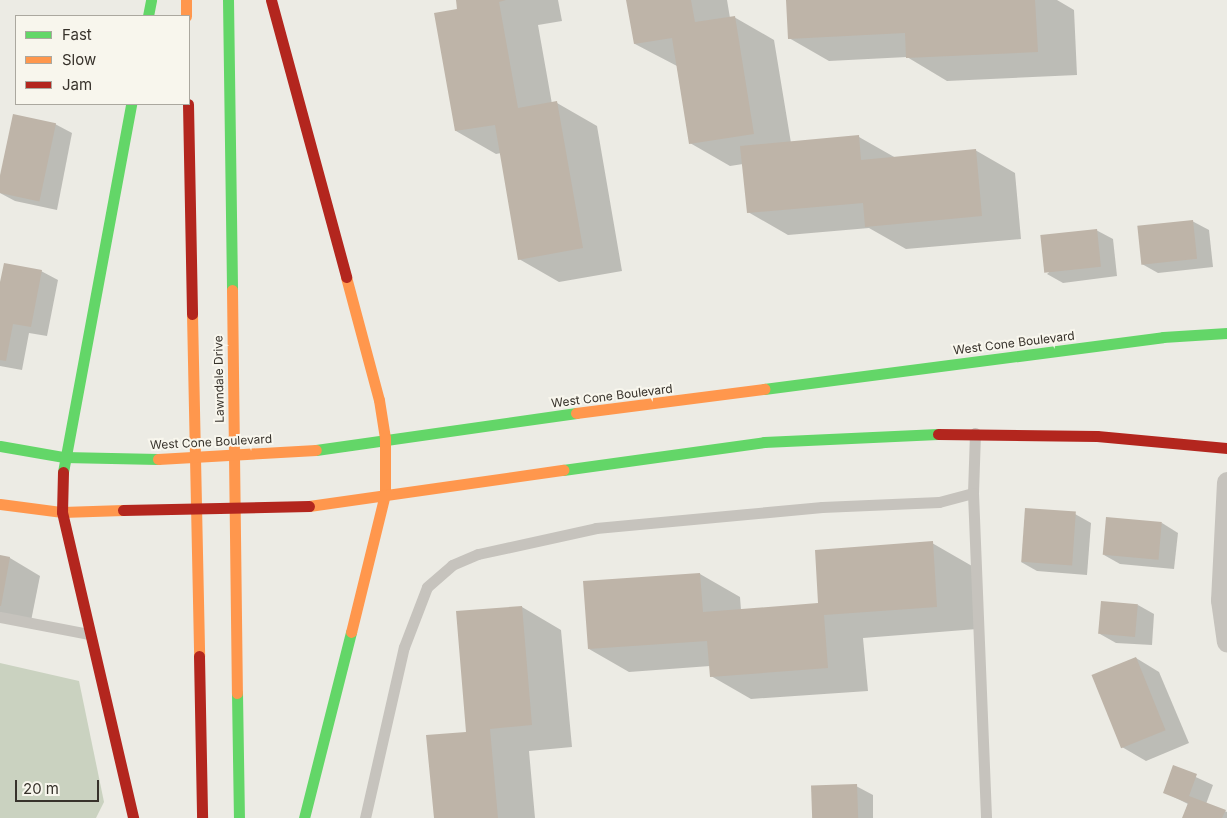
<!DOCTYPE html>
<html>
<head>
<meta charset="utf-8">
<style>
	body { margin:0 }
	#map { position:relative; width:1227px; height:818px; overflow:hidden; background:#ecebe4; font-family:Inter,sans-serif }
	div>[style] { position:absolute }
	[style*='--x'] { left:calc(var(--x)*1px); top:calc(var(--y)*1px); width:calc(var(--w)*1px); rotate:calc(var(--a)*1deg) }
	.green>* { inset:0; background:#cad2c0 }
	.shadow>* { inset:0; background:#0003 }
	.building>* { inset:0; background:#beb4a8; transform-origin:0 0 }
	.lane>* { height:11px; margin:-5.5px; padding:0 5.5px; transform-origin:5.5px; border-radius:5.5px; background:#c6c3bd }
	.street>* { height:21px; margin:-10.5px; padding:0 10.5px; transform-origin:10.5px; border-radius:10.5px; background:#c6c3bd }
	.fast>* { height:11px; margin:-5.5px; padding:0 5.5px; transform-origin:5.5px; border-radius:5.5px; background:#63d668 }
	.slow>* { height:11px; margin:-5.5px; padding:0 5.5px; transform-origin:5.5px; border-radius:5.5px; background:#ff974d }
	.jam>* { height:11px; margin:-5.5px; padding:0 5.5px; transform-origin:5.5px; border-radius:5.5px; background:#b3261e }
	.slow-bridge>* { height:11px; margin:-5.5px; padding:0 5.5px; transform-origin:5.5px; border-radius:5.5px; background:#ff974d }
	.jam-bridge>* { height:11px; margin:-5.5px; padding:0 5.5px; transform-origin:5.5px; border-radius:5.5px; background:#b3261e }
	span { translate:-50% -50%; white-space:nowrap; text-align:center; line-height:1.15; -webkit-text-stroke:4px #f8f6ed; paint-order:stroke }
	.street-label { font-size:12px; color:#37322b }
	.legend { position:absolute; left:15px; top:15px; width:175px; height:90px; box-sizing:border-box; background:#f8f6ed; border:1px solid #aba89f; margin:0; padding:6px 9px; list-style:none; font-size:15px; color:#37322b }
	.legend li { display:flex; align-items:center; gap:10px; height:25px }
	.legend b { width:25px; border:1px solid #aba89f }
	.scale { position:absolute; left:15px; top:780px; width:84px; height:22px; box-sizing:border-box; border:2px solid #37322b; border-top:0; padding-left:6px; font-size:15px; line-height:18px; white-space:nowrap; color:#37322b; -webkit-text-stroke:4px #f8f6ed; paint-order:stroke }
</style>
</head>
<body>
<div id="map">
	<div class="green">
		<div style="clip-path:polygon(0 663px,79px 681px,104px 802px,96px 818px,0 818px)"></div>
	</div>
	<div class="shadow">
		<div style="clip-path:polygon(457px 0,558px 0,562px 21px,538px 25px,552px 104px,557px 103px,597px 126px,622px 271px,559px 282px,519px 259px,501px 153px,496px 154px,456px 131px)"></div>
		<div style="clip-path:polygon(628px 0,727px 0,730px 18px,734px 17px,774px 40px,791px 143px,859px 137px,896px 158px,975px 150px,1015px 173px,1021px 239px,906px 249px,869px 228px,788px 235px,748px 212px,743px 164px,730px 166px,690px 143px,677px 66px,635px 44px)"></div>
		<div style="clip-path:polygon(788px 0,1057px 0,1074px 10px,1077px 75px,947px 81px,907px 57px,829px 61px,789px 38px)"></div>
		<div style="clip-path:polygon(14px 116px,55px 124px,72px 133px,57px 210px,15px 201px,0 193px)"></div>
		<div style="clip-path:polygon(1192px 221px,1209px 230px,1213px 267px,1158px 273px,1142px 264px)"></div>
		<div style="clip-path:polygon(1096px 230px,1113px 239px,1117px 276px,1063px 283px,1047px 274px)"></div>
		<div style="clip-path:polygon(41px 271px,58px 280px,47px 336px,29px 333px,22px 370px,0 366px,0 288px)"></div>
		<div style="clip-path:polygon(1075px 514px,1091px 523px,1087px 575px,1037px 571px,1021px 562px)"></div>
		<div style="clip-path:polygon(1162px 523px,1178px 533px,1174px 569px,1120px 564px,1104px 555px)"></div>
		<div style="clip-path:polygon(932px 543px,972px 566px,977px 629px,863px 638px,868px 691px,751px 699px,711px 676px,710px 666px,629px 672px,589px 649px,700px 574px,740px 597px,741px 610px,820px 605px)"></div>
		<div style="clip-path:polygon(0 557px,10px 558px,40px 576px,31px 621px,0 615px)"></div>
		<div style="clip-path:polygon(1138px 605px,1154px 614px,1152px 645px,1116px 643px,1100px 634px)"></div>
		<div style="clip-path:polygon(522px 607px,561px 630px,572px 747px,529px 751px,535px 818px,435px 818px)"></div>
		<div style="clip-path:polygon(1136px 658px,1159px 672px,1189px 743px,1146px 761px,1122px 747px)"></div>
		<div style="clip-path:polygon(1174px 767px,1213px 785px,1206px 804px,1227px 812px,1227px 818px,1183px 818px,1188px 804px,1164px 792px)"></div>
		<div style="clip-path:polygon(856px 786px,873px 795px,873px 818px,813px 818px)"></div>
	</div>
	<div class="building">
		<div style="clip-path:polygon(456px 0,506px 0,499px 2px,518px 108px,557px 101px,583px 248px,518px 260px,495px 125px,455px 131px,434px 13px,457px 9px)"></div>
		<div style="clip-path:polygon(626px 0,691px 0,695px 22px,735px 16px,754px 134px,689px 144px,672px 38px,634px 44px)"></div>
		<div style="clip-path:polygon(786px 0,1035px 0,1038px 52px,906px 58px,905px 33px,788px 39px)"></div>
		<div style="left:13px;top:114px;width:44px;height:80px;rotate:12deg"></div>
		<div style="clip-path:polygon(859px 135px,861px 160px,976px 149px,982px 216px,865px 227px,863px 203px,747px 213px,740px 146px)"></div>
		<div style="left:1193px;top:220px;width:39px;height:56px;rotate:84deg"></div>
		<div style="left:1097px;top:229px;width:38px;height:57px;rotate:84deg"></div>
		<div style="clip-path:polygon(4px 263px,42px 270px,31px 327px,13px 324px,6px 361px,0 360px,0 282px)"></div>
		<div style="left:1025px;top:508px;width:51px;height:54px;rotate:4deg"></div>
		<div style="left:1106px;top:517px;width:56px;height:38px;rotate:5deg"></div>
		<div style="clip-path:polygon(933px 541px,937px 607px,824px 615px,828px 668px,710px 677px,707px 641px,588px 649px,583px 581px,700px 573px,703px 612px,818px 603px,815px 550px)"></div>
		<div style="clip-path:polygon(0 555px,10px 557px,1px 606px,0 606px)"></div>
		<div style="left:1101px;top:601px;width:37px;height:33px;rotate:5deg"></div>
		<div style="clip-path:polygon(522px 606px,532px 725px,490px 729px,498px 818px,434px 818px,426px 735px,466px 732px,456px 611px)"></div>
		<div style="left:1136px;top:657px;width:79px;height:48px;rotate:68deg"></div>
		<div style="clip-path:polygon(1173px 765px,1197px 774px,1189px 796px,1226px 810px,1222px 818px,1182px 818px,1188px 803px,1163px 793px)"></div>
		<div style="left:857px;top:784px;width:34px;height:46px;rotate:88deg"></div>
	</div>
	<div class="lane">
		<div style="--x:975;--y:433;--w:60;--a:91.9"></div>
		<div style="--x:973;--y:493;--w:325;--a:87.7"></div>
		<div style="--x:0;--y:617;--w:91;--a:10.8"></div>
		<div style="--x:365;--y:818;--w:175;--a:-77.2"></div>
		<div style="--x:404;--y:647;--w:64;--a:-69"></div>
		<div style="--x:427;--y:587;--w:33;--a:-41"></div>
		<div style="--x:452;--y:565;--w:28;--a:-23"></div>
		<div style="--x:478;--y:554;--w:121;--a:-12.4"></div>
		<div style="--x:596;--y:528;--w:227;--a:-5.3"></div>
		<div style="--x:822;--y:507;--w:117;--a:-2.4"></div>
		<div style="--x:939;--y:502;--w:35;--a:-15"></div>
	</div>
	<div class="street">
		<div style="--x:1227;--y:482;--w:118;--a:92.9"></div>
		<div style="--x:1221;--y:600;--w:42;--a:81.9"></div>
	</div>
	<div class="fast">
		<div style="--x:228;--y:0;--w:290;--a:89.2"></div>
		<div style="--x:148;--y:16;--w:16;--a:-79"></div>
		<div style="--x:764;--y:389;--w:402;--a:-7.4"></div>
		<div style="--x:1163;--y:337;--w:64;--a:-3.6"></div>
		<div style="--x:0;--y:446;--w:65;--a:9.8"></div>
		<div style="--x:64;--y:457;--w:94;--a:1.2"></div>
		<div style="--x:316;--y:450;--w:263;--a:-8.1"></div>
		<div style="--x:563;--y:470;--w:203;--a:-7.9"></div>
		<div style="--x:764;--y:442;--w:174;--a:-2.6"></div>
		<div style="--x:63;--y:472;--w:374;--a:-79.5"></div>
		<div style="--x:237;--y:693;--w:125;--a:89.1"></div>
		<div style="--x:304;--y:818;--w:192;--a:-75.8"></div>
	</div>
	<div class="slow">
		<div style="--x:186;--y:0;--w:16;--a:90"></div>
		<div style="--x:346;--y:277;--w:127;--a:75"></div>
		<div style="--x:379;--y:400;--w:38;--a:81"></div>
		<div style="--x:385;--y:438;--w:56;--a:90"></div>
		<div style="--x:385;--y:494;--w:142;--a:103.8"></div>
		<div style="--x:232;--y:290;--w:403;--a:89.3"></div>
		<div style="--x:192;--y:314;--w:342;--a:88.8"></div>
		<div style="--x:576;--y:413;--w:190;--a:-7.3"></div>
		<div style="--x:0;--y:504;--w:63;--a:7.4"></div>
		<div style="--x:62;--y:512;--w:61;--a:-1.9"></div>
		<div style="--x:309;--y:506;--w:257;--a:-8.1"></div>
	</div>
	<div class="jam">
		<div style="--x:271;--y:0;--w:287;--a:74.8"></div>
		<div style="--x:188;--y:104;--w:210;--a:88.9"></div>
		<div style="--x:938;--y:434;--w:159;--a:0.7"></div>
		<div style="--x:1097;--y:436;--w:131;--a:5.3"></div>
		<div style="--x:63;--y:472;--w:40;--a:91.4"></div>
		<div style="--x:62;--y:512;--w:314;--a:76.9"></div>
		<div style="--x:199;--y:656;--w:162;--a:88.9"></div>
	</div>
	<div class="slow-bridge">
		<div style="--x:158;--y:459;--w:158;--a:-3.3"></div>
	</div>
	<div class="jam-bridge">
		<div style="--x:123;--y:510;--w:186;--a:-1.2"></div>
	</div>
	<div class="street-label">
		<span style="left:1014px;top:343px;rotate:-7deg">West Cone Boulevard</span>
		<span style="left:219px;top:379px;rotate:-91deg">Lawndale Drive</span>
		<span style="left:612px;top:396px;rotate:-7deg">West Cone Boulevard</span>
		<span style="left:211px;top:442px;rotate:-3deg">West Cone Boulevard</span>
	</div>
	<ul class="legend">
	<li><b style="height:6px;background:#63d668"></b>Fast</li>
	<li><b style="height:6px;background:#ff974d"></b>Slow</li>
	<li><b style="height:6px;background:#b3261e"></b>Jam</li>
	</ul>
	<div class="scale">20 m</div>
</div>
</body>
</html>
